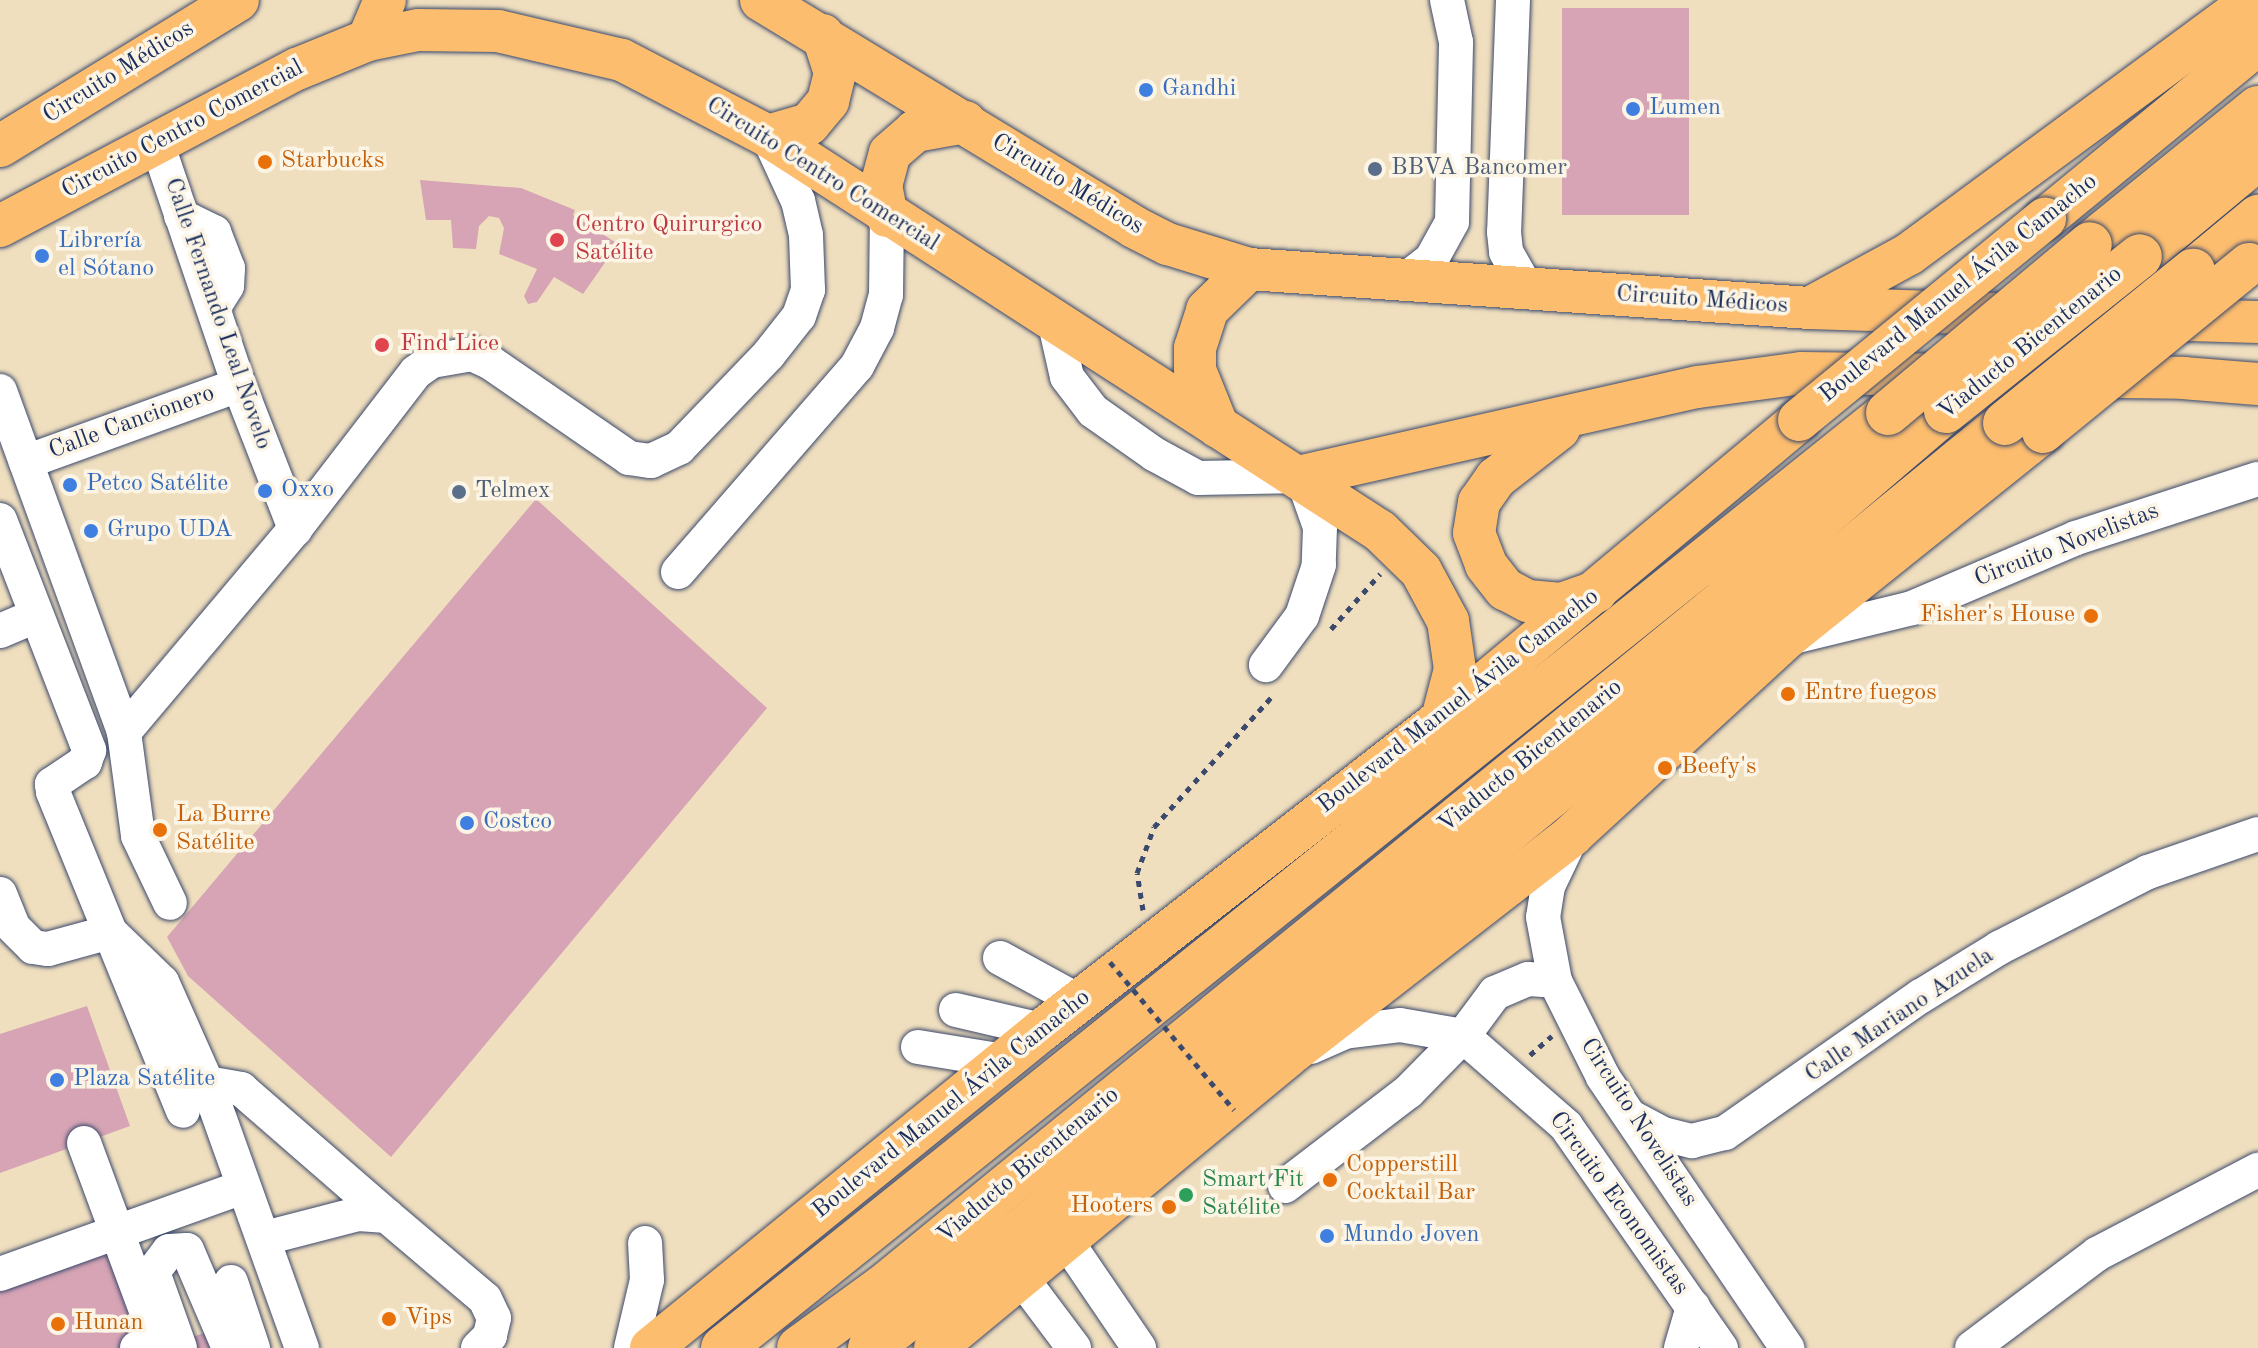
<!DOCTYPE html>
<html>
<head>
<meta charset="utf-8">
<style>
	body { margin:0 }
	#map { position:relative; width:2258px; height:1348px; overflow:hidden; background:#f0dfbe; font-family:"Old Standard TT",serif }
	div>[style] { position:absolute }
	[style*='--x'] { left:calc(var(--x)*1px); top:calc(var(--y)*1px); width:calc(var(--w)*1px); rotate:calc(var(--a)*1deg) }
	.building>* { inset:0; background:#d6a4b5; transform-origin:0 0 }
	.path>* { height:5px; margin-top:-2.5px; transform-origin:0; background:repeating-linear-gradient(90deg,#3b496c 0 6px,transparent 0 12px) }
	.roads { filter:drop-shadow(0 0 2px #3b496c) drop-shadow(0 0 2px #3b496c) }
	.minor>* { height:34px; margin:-17px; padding:0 17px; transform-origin:17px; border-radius:17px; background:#fff }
	.major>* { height:42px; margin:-21px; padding:0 21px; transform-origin:21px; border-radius:21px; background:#fcbd6f }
	.highway>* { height:44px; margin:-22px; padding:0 22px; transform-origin:22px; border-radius:22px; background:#fcbd6f }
	.path-bridge>* { height:5px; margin-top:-2.5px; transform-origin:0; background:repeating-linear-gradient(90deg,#3b496c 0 6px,transparent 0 12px) }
	.bridges { filter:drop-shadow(0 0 2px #3b496c) drop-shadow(0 0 2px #3b496c) }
	.major-bridge>* { height:42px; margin:-21px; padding:0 21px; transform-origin:21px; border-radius:21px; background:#fcbd6f }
	.highway-bridge>* { height:44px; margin:-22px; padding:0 22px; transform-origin:22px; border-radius:22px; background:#fcbd6f }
	.dots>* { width:22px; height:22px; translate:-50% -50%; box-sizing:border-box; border:4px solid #fcf5e5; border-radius:50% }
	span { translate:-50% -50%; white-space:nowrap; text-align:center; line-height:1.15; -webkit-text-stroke:7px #fcf5e5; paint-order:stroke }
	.street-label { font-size:24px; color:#1b2f5e }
	.shop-label { font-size:24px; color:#366cbe }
	.left { translate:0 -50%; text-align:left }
	.food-label { font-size:24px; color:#c56008 }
	.right { translate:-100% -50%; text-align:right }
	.service-label { font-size:24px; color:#4e5e75 }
	.health-label { font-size:24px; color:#be3a42 }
	.leisure-label { font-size:24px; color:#27864d }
</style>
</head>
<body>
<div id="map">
	<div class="building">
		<div style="left:1562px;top:8px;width:127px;height:207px"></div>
		<div style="clip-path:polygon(420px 180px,521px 188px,575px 210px,573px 215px,618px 244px,583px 294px,554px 277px,537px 302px,528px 304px,524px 296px,537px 269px,499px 254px,504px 228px,499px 218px,489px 216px,479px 226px,476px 249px,453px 248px,451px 220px,426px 220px)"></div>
		<div style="clip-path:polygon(536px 499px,767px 708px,391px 1157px,188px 976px,167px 937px)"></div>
		<div style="clip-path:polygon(87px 1006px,130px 1126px,0 1173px,0 1034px)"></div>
		<div style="clip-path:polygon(135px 1234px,175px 1343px,224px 1326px,232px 1348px,0 1348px,0 1282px)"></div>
	</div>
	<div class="path">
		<div style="--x:1331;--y:629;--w:74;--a:-48.3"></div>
		<div style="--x:1143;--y:910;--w:37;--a:-99"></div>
		<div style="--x:1137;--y:873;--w:49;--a:-69.7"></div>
		<div style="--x:1154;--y:827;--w:179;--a:-47.9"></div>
		<div style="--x:1530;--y:1055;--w:29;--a:-41"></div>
	</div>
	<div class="roads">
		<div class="minor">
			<div style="--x:1513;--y:0;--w:232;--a:92.2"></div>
			<div style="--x:1504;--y:232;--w:20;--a:84"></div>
			<div style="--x:1506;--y:252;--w:43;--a:60.4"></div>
			<div style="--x:157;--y:143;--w:256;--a:71.3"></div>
			<div style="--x:239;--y:385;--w:155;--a:68.7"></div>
			<div style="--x:181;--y:216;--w:37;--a:26"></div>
			<div style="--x:214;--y:232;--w:39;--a:69"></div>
			<div style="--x:228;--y:268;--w:18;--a:93"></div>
			<div style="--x:227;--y:286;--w:26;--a:122"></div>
			<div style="--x:1405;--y:280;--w:33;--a:-38"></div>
			<div style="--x:1431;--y:260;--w:43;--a:-61.1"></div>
			<div style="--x:1452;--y:222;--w:180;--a:-88.7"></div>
			<div style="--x:1456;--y:42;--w:43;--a:-102.1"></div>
			<div style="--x:1055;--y:324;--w:54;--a:77.2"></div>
			<div style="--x:1067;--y:377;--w:43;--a:52.6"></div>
			<div style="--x:1093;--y:411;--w:75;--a:35.2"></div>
			<div style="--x:1154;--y:454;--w:50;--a:28.6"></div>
			<div style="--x:1198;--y:478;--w:104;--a:-1.1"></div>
			<div style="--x:1302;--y:476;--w:54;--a:70.6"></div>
			<div style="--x:1320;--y:527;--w:38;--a:92"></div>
			<div style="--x:1319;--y:565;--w:54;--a:108.4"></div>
			<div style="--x:1302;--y:616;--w:61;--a:126.3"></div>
			<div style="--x:0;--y:391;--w:363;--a:70"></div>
			<div style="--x:124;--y:732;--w:105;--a:82.3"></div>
			<div style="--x:138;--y:836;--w:74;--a:64.5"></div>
			<div style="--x:26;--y:462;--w:226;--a:-19.9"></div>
			<div style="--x:0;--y:520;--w:247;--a:68.8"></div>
			<div style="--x:89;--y:750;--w:13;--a:108"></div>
			<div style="--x:85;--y:762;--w:40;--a:146"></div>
			<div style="--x:52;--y:784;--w:8;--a:83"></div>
			<div style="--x:53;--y:792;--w:151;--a:67.8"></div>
			<div style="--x:110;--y:932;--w:72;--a:43.9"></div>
			<div style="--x:162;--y:982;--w:111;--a:66"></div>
			<div style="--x:207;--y:1083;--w:282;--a:70.3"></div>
			<div style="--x:678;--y:572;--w:273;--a:-49"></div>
			<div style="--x:857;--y:366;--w:43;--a:-62.2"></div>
			<div style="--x:877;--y:328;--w:34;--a:-75"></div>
			<div style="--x:886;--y:295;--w:79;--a:-89.3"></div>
			<div style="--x:0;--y:631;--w:39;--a:-23"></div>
			<div style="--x:1785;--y:639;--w:131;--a:-13.7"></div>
			<div style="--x:1912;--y:608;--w:178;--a:-23.1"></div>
			<div style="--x:2076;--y:538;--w:191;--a:-18"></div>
			<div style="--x:124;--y:732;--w:265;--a:-49.9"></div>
			<div style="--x:295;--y:529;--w:198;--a:-52.4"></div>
			<div style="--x:416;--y:372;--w:19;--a:-35"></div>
			<div style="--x:432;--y:361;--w:41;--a:-9.9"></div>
			<div style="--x:472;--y:354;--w:21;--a:25"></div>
			<div style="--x:491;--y:363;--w:168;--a:34.5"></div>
			<div style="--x:629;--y:458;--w:22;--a:8"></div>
			<div style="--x:651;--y:461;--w:31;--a:-25"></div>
			<div style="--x:679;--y:448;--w:130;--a:-46.2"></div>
			<div style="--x:769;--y:354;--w:48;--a:-51.7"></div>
			<div style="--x:799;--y:316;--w:28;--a:-71"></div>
			<div style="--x:808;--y:290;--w:55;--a:-92.1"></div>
			<div style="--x:806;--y:235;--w:35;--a:-103"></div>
			<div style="--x:798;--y:201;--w:72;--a:-114.8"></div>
			<div style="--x:1572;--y:836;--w:55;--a:115.6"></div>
			<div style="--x:1548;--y:886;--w:31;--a:99"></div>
			<div style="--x:1543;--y:917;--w:65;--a:79.4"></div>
			<div style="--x:1555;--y:981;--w:107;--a:63.4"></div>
			<div style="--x:1603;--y:1077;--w:328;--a:55.8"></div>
			<div style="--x:0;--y:894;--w:35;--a:68"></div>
			<div style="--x:13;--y:927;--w:28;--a:45"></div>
			<div style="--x:33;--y:947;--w:15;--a:8"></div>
			<div style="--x:48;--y:949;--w:64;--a:-15.3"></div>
			<div style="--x:110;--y:932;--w:193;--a:67.8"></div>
			<div style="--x:1000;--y:958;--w:90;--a:28.6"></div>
			<div style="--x:956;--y:1010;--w:88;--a:13.1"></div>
			<div style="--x:918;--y:1047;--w:87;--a:9.2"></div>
			<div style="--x:1311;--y:1047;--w:36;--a:-24"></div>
			<div style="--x:1344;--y:1032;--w:56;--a:-7.1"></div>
			<div style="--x:1400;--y:1025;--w:64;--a:9.9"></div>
			<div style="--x:1463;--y:1036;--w:137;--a:41.1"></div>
			<div style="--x:1566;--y:1126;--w:271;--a:55.1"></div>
			<div style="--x:207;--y:1083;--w:35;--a:10"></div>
			<div style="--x:241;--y:1089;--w:194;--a:41"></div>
			<div style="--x:1633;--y:1118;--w:34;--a:28"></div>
			<div style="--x:1663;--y:1134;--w:30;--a:14"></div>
			<div style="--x:1692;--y:1141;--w:34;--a:-14"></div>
			<div style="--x:1725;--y:1133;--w:239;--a:-35"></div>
			<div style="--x:1921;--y:996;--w:92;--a:-31.6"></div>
			<div style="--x:1999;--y:948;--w:167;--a:-27"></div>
			<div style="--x:2148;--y:872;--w:116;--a:-19.1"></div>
			<div style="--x:84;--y:1143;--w:179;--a:69.7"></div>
			<div style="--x:1285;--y:1186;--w:155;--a:-37.4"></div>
			<div style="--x:1408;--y:1092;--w:78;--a:-45.5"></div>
			<div style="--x:1463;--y:1036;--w:54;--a:-53.3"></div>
			<div style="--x:1495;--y:993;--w:36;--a:-23"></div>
			<div style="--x:1528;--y:979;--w:27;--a:4"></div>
			<div style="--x:265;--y:1238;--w:96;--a:-14.5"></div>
			<div style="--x:358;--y:1214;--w:29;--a:4"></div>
			<div style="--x:387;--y:1216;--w:128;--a:40.3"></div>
			<div style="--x:485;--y:1299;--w:21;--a:65"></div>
			<div style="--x:494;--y:1318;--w:18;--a:103"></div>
			<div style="--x:490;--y:1336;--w:17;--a:135"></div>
			<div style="--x:1065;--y:1239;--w:132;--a:55.8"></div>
			<div style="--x:0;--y:1274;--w:258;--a:-19.7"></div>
			<div style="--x:1020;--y:1276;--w:90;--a:53.1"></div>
			<div style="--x:231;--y:1282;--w:70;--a:71.6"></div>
			<div style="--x:137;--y:1348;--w:21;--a:-19"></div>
			<div style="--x:157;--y:1341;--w:8;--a:67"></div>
			<div style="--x:180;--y:1348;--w:81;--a:-109.6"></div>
			<div style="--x:153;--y:1272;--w:26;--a:-53"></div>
			<div style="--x:169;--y:1251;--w:18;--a:-3"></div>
			<div style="--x:187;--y:1250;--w:107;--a:66.8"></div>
			<div style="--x:631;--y:1348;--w:70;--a:-76.8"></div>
			<div style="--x:647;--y:1280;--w:37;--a:-93"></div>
			<div style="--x:1681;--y:1348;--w:43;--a:-73.7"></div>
			<div style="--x:1972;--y:1348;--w:156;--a:-36.9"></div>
			<div style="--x:2097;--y:1254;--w:182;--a:-27.6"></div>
		</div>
		<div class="major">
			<div style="--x:761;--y:0;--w:437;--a:31.3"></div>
			<div style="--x:1134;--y:227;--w:38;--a:27"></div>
			<div style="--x:1168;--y:244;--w:85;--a:17.2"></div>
			<div style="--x:1249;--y:269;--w:561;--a:3.98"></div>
			<div style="--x:1809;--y:308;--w:220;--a:1.8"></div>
			<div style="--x:368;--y:40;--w:43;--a:-67"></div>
			<div style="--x:768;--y:136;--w:43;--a:-16.3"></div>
			<div style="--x:809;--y:124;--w:30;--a:-50"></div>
			<div style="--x:828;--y:101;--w:29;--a:-76"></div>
			<div style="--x:835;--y:73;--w:40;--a:-108"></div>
			<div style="--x:0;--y:146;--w:279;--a:-31.5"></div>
			<div style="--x:887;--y:216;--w:31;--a:-101"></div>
			<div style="--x:881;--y:186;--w:34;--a:-75"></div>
			<div style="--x:890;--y:153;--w:33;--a:-41"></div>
			<div style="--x:915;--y:131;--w:51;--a:-10.2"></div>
			<div style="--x:2045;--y:219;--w:276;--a:-39.4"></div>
			<div style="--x:0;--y:226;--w:336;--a:-27.9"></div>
			<div style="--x:297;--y:69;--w:77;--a:-22.2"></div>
			<div style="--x:368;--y:40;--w:51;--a:-11.3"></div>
			<div style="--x:418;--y:30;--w:80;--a:0.7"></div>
			<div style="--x:498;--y:31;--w:127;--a:13.2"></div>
			<div style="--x:622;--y:60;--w:165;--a:27.5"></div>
			<div style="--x:768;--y:136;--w:728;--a:32.84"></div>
			<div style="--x:1380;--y:531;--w:57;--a:44.3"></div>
			<div style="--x:1421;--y:571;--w:57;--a:61.6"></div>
			<div style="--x:1448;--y:621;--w:49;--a:81.7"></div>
			<div style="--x:1455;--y:669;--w:52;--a:104.6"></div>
			<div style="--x:1810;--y:308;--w:113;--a:-28.6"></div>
			<div style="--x:1909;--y:254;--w:428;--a:-36.4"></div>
			<div style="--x:2155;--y:319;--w:103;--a:1.7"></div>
			<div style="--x:1218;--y:427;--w:61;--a:-112"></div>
			<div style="--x:1195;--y:370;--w:22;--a:-90"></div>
			<div style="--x:1195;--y:348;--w:40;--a:-72"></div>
			<div style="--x:1207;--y:310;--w:59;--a:-44.3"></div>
			<div style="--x:1559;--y:429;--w:80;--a:142.1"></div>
			<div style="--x:1496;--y:478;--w:29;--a:125"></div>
			<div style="--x:1479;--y:502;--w:31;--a:99"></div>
			<div style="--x:1474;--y:533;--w:34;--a:69"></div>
			<div style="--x:1486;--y:565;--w:31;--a:52"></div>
			<div style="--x:1505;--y:589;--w:26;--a:28"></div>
			<div style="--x:1528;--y:601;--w:33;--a:5"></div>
			<div style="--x:1561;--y:604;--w:37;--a:-19"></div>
			<div style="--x:1302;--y:476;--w:406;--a:-12.7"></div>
			<div style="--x:1698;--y:387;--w:104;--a:-7.7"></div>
			<div style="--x:1801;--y:373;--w:382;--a:0.7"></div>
			<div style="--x:2183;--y:378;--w:75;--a:4.6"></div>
			<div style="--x:651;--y:1348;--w:504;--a:-39.12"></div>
			<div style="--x:1042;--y:1030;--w:507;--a:-37.87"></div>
			<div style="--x:1442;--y:719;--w:466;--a:-39.9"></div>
			<div style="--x:935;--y:1348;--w:455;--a:-39.6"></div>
			<div style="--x:1285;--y:1058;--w:363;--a:-37.8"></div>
			<div style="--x:1572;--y:835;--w:289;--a:-42.6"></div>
			<div style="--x:1785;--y:639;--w:331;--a:-38.7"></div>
		</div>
		<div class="highway">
			<div style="--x:2090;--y:244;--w:216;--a:-39"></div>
			<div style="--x:2140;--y:256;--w:153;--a:-39.7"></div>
			<div style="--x:2193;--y:271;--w:85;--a:-39.7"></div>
			<div style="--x:723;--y:1348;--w:1494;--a:-38.75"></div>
			<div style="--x:799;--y:1348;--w:104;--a:-36"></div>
			<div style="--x:883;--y:1287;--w:1071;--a:-39.2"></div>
			<div style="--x:1713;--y:610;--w:306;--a:-40.5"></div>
			<div style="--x:870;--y:1348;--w:186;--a:-37.8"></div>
			<div style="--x:1017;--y:1234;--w:1278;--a:-39.38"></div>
		</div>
	</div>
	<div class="path-bridge">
		<div style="--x:1110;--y:962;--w:193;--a:50"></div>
	</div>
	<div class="bridges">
		<div class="major-bridge">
			<div style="--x:1799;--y:420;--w:318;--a:-39.3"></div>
			<div style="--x:2043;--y:432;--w:266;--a:-39.2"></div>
		</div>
		<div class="highway-bridge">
			<div style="--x:1946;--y:411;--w:248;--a:-38.6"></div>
			<div style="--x:1888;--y:413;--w:263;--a:-39.9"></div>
			<div style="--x:2005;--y:423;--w:242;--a:-39"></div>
		</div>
	</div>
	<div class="dots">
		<div style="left:1146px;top:90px;background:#3f7fe0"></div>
		<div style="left:1633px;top:109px;background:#3f7fe0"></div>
		<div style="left:265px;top:162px;background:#e8710a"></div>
		<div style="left:1375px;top:169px;background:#5c6f8a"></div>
		<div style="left:557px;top:240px;background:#e0444e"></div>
		<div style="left:42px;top:256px;background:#3f7fe0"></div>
		<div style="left:382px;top:345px;background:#e0444e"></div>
		<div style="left:70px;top:485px;background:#3f7fe0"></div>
		<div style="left:265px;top:491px;background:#3f7fe0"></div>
		<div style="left:459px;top:492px;background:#5c6f8a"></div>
		<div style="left:91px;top:531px;background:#3f7fe0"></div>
		<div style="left:2091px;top:616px;background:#e8710a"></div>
		<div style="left:1788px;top:694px;background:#e8710a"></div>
		<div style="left:1665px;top:768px;background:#e8710a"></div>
		<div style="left:467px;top:823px;background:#3f7fe0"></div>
		<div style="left:160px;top:830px;background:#e8710a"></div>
		<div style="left:57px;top:1080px;background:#3f7fe0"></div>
		<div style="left:1330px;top:1180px;background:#e8710a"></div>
		<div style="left:1186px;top:1195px;background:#2e9e5b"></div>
		<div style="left:1169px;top:1207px;background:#e8710a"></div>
		<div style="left:1327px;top:1236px;background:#3f7fe0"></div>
		<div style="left:389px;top:1319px;background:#e8710a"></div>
		<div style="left:58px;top:1324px;background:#e8710a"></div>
	</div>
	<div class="street-label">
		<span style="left:119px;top:73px;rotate:-32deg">Circuito Médicos</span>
		<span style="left:183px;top:130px;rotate:-28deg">Circuito Centro Comercial</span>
		<span style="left:822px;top:175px;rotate:32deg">Circuito Centro Comercial</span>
		<span style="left:1067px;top:185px;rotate:31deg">Circuito Médicos</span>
		<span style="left:1959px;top:289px;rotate:-39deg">Boulevard Manuel Ávila Camacho</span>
		<span style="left:1702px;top:301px;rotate:4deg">Circuito Médicos</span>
		<span style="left:217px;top:314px;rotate:71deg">Calle Fernando Leal Novelo</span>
		<span style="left:2031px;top:344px;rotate:-39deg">Viaducto Bicentenario</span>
		<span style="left:132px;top:423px;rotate:-20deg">Calle Cancionero</span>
		<span style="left:2067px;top:546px;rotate:-21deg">Circuito Novelistas</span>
		<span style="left:1459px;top:702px;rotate:-38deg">Boulevard Manuel Ávila Camacho</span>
		<span style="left:1531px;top:757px;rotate:-39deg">Viaducto Bicentenario</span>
		<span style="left:1900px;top:1016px;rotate:-34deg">Calle Mariano Azuela</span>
		<span style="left:952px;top:1105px;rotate:-39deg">Boulevard Manuel Ávila Camacho</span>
		<span style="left:1638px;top:1123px;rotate:57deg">Circuito Novelistas</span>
		<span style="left:1029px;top:1166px;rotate:-40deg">Viaducto Bicentenario</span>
		<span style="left:1618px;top:1204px;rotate:54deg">Circuito Economistas</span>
	</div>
	<div class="shop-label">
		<span class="left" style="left:1162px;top:90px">Gandhi</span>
		<span class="left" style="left:1649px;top:109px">Lumen</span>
		<span class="left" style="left:58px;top:256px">Librería<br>el Sótano</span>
		<span class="left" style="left:86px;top:485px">Petco Satélite</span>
		<span class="left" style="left:281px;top:491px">Oxxo</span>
		<span class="left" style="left:107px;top:531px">Grupo UDA</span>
		<span class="left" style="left:483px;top:823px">Costco</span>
		<span class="left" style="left:73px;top:1080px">Plaza Satélite</span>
		<span class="left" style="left:1343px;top:1236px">Mundo Joven</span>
	</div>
	<div class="food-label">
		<span class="left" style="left:281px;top:162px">Starbucks</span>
		<span class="right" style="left:2075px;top:616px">Fisher's House</span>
		<span class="left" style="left:1804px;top:694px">Entre fuegos</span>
		<span class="left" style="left:1681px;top:768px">Beefy's</span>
		<span class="left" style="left:176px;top:830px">La Burre<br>Satélite</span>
		<span class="left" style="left:1346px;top:1180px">Copperstill<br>Cocktail Bar</span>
		<span class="right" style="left:1153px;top:1207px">Hooters</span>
		<span class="left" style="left:405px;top:1319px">Vips</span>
		<span class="left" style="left:74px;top:1324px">Hunan</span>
	</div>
	<div class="service-label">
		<span class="left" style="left:1391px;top:169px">BBVA Bancomer</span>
		<span class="left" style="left:475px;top:492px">Telmex</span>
	</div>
	<div class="health-label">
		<span class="left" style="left:575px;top:240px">Centro Quirurgico<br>Satélite</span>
		<span class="left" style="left:400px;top:345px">Find Lice</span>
	</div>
	<div class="leisure-label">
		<span class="left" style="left:1202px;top:1195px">Smart Fit<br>Satélite</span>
	</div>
</div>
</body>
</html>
